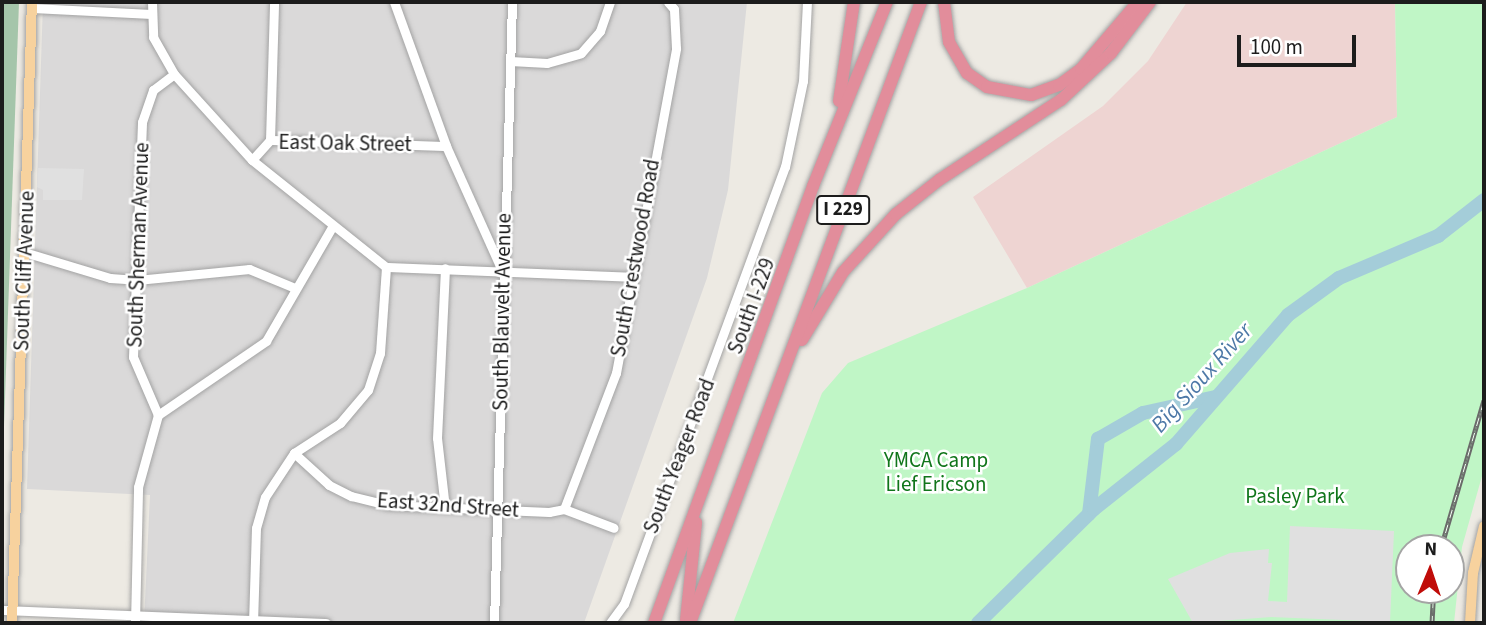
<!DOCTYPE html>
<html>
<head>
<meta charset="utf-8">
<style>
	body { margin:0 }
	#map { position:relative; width:1486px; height:625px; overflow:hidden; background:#edeae3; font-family:"Source Sans 3",sans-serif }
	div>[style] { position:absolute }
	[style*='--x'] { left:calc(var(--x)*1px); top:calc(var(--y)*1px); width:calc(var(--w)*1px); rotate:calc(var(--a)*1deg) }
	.residential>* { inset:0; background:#dad9d9 }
	.commercial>* { inset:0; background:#eed4d2 }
	.cemetery>* { inset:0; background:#a5c5aa }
	.park>* { inset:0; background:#c0f6c6 }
	.parking>* { inset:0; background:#e0e0e0 }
	.river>* { height:14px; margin:-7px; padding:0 7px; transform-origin:7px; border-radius:7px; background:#a4cdd9 }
	.roads { filter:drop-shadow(0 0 2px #a3a3a3) drop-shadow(0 0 2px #a3a3a3) }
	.minor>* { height:9px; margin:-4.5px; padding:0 4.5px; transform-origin:4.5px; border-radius:4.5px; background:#fff }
	.major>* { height:10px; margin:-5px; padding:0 5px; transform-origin:5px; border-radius:5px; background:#f7d29e }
	.highway>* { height:12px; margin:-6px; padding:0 6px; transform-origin:6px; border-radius:6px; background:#e28d9b }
	.rail>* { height:5px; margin-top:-2.5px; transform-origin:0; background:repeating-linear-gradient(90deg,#fff 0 8px,#6a6a6a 0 16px); box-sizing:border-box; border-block:2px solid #6a6a6a }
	span { translate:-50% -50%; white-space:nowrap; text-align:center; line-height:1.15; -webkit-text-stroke:5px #fff; paint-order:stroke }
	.shield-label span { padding:2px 5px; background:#fff; border:2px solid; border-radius:5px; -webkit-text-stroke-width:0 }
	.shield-label { font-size:19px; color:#1c1c1c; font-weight:700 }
	.street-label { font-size:21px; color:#1c1c1c }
	.park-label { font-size:21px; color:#10751a }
	.water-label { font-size:23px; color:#4e79a7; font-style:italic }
	.frame { position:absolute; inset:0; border:4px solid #1c1c1c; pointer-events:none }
	.north { position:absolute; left:1395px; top:534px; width:70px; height:70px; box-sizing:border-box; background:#fff; border:2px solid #a4a4a4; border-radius:50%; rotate:2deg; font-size:19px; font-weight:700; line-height:28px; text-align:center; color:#1c1c1c }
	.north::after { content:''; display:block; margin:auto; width:24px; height:32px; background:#c00c09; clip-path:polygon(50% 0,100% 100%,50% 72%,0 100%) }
	.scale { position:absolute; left:1237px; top:35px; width:119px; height:32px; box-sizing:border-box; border:4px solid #1c1c1c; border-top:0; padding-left:9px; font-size:21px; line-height:24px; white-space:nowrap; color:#1c1c1c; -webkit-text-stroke:5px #fff; paint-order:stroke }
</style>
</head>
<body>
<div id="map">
	<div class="residential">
		<div style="clip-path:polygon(43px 2px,747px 2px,728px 190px,707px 278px,584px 623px,144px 623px,150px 495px,27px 489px)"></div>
	</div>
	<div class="commercial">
		<div style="clip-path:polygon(1187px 2px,1395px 2px,1397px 117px,1027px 288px,973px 197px,1103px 106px,1148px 61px)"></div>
	</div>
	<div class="cemetery">
		<div style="clip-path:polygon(2px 2px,19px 2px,2px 483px)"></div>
	</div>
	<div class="park">
		<div style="clip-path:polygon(evenodd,1395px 2px,1484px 2px,1484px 469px,1462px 547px,1454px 623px,733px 623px,822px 393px,848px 363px,1027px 288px,1397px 117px,1395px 2px,1409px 548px,1451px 548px,1451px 590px,1409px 590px,1409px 548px)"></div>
	</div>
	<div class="parking">
		<div style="clip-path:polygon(38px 168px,84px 169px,82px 200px,43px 200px,43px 190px,37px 187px)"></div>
		<div style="clip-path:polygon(1290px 526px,1394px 531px,1390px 622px,1271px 617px,1193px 623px,1168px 579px,1230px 553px,1269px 549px,1268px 563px,1272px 563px,1268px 601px,1287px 602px)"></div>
	</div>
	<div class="river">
		<div style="--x:1089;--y:514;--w:76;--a:-83.2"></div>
		<div style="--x:1098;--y:439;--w:52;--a:-30"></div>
		<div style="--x:1143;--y:413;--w:74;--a:-12.5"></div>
		<div style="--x:978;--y:623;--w:163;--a:-44.5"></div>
		<div style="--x:1094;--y:509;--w:105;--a:-38.4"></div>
		<div style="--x:1176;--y:444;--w:171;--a:-49"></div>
		<div style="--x:1288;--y:315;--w:63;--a:-36"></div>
		<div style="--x:1339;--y:278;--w:108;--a:-23"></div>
		<div style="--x:1438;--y:236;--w:58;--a:-38"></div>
	</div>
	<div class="roads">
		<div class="minor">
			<div style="--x:152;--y:2;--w:35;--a:88"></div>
			<div style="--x:153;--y:37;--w:43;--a:60.4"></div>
			<div style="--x:174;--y:74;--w:116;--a:47.8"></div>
			<div style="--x:252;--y:160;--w:171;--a:38.6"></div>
			<div style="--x:394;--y:2;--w:153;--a:70.1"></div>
			<div style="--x:446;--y:146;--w:132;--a:65.8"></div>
			<div style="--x:32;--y:8;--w:120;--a:2.9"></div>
			<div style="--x:510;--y:61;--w:37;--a:3"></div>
			<div style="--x:547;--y:63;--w:35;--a:-16"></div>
			<div style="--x:581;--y:53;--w:29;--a:-49"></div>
			<div style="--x:600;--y:31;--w:31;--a:-71"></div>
			<div style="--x:270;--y:140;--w:138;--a:-88.3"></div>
			<div style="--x:252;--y:160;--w:27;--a:-48"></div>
			<div style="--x:270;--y:140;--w:176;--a:2"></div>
			<div style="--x:24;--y:252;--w:90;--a:16.8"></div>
			<div style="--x:110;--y:278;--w:27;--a:4"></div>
			<div style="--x:137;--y:280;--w:113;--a:-5.6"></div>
			<div style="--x:249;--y:269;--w:50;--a:22.4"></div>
			<div style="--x:386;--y:267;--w:246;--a:2.3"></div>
			<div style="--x:158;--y:415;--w:131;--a:-34.4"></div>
			<div style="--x:266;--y:341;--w:132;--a:-59.9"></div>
			<div style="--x:294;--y:453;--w:47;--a:42.4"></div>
			<div style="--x:329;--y:485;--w:25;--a:27"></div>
			<div style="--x:351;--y:496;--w:37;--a:14"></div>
			<div style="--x:387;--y:505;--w:162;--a:2.5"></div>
			<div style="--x:549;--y:512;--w:15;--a:-11"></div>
			<div style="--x:564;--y:509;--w:53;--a:20.8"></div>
			<div style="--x:445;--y:508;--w:70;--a:-96.5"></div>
			<div style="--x:437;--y:438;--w:170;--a:-87.3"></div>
			<div style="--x:564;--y:509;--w:146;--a:-69.1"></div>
			<div style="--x:616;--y:373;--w:330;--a:-79.5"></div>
			<div style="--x:676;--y:48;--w:39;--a:-93"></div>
			<div style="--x:674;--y:9;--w:9;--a:-131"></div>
			<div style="--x:2;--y:610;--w:324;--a:2.3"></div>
			<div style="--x:135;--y:623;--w:136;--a:-88.7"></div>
			<div style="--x:138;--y:487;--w:75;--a:-74.5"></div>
			<div style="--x:158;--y:415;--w:63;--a:-113.3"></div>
			<div style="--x:133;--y:357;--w:235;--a:-87.8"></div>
			<div style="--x:142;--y:122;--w:34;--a:-71"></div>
			<div style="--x:153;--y:90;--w:26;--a:-37"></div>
			<div style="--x:253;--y:623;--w:95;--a:-88.2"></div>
			<div style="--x:256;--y:528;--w:32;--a:-74"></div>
			<div style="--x:265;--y:497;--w:53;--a:-56.6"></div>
			<div style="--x:294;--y:453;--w:55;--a:-33.1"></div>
			<div style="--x:340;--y:423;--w:43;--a:-49.7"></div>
			<div style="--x:368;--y:390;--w:39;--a:-72"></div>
			<div style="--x:380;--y:353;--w:86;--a:-86"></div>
			<div style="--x:494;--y:623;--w:621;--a:-88.34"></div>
			<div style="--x:610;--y:623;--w:24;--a:-54"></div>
			<div style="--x:624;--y:604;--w:466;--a:-69.8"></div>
			<div style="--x:785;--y:167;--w:88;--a:-78.2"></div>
			<div style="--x:803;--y:81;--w:79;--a:-87.1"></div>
		</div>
		<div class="major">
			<div style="--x:12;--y:623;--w:621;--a:-88.16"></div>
			<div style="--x:1470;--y:623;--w:50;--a:-86.6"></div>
			<div style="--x:1473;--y:573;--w:48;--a:-76.8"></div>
		</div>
		<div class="highway">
			<div style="--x:944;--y:2;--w:40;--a:82.9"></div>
			<div style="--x:949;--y:42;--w:36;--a:60"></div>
			<div style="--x:967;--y:73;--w:24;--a:35"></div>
			<div style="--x:987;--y:87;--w:45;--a:10.3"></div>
			<div style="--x:1031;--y:95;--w:30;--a:-20"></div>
			<div style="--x:1059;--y:85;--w:27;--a:-36"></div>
			<div style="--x:1081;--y:69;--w:88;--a:-49.6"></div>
			<div style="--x:839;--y:101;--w:100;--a:-81.4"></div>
			<div style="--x:802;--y:340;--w:79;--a:-58.9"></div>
			<div style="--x:843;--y:272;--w:79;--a:-47.6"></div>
			<div style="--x:896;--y:214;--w:55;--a:-38.3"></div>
			<div style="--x:939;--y:180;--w:146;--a:-33.3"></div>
			<div style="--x:1061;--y:100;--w:69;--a:-43.2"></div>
			<div style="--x:1111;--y:53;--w:64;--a:-52.6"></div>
			<div style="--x:686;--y:620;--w:98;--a:-84.1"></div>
			<div style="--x:654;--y:623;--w:465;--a:-70"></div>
			<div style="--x:813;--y:186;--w:198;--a:-68.1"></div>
			<div style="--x:690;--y:623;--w:663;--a:-69.6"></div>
		</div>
	</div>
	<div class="rail">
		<div style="--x:1441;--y:548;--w:154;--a:-73.8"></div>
		<div style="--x:1432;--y:623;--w:33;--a:-87"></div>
	</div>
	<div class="shield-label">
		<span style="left:843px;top:210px">I 229</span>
	</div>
	<div class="street-label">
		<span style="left:345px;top:143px;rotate:1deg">East Oak Street</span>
		<span style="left:138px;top:245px;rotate:-88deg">South Sherman Avenue</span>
		<span style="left:635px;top:258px;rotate:-80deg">South Crestwood Road</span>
		<span style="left:24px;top:271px;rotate:-88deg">South Cliff Avenue</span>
		<span style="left:751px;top:306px;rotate:-70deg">South I-229</span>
		<span style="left:502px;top:312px;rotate:-89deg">South Blauvelt Avenue</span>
		<span style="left:679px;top:456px;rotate:-69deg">South Yeager Road</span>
		<span style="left:448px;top:505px;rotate:4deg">East 32nd Street</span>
	</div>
	<div class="park-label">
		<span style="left:936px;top:472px">YMCA Camp<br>Lief Ericson</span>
		<span style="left:1295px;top:496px">Pasley Park</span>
	</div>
	<div class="water-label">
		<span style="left:1202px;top:378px;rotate:-48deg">Big Sioux River</span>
	</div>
	<div class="frame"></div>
	<div class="north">N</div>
	<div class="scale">100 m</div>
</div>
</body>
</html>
